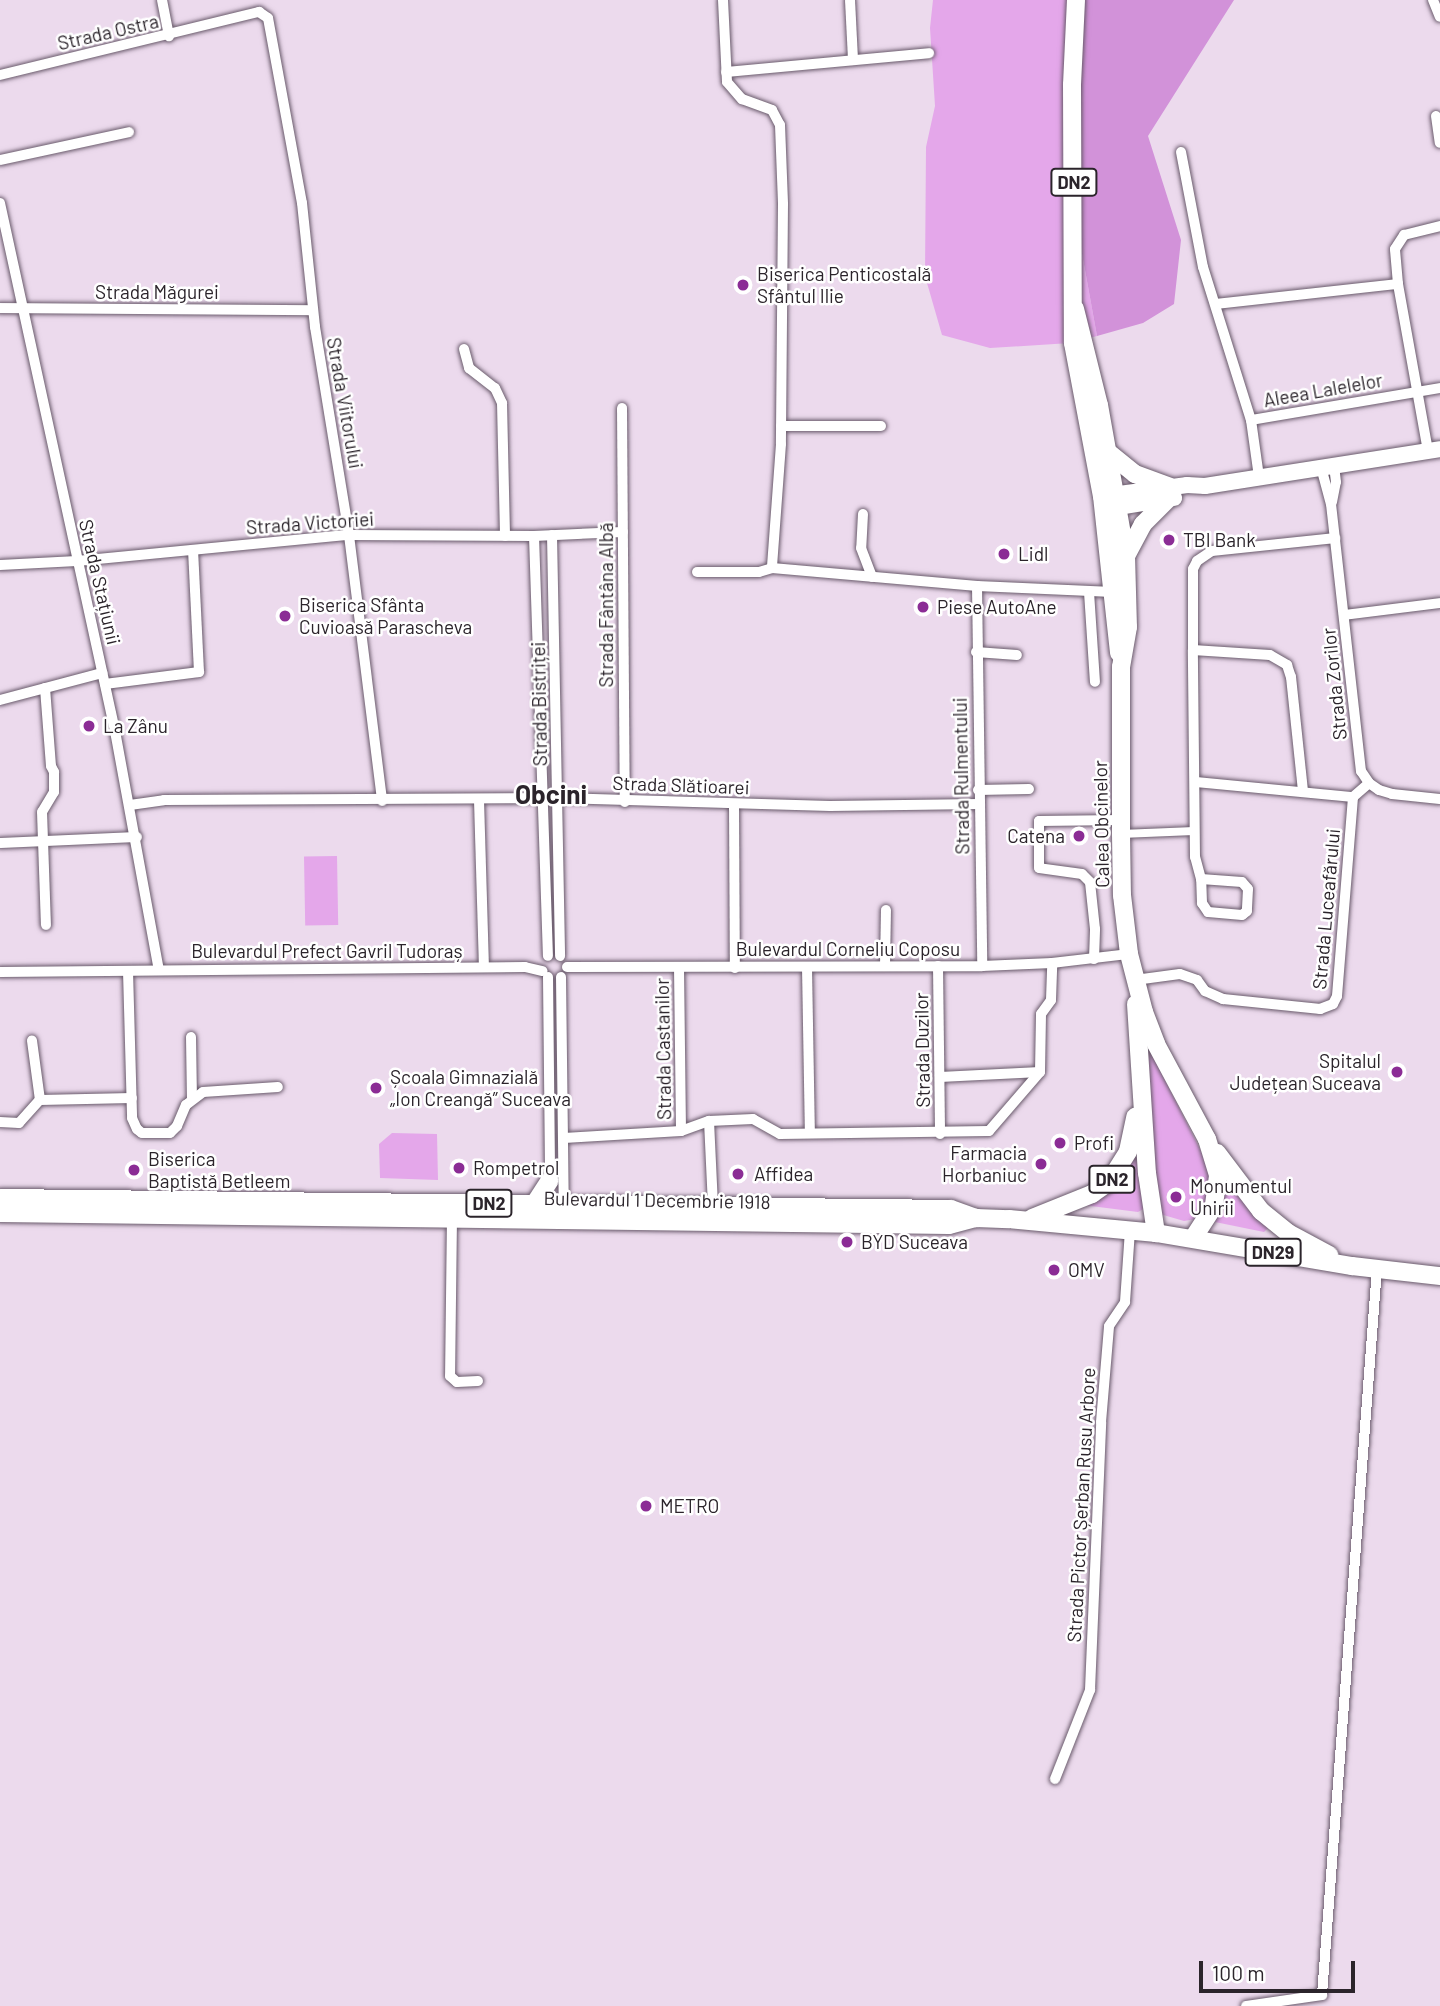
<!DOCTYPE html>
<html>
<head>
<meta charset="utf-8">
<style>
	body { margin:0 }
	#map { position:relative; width:1440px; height:2006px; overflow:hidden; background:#ecdaed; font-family:Barlow,sans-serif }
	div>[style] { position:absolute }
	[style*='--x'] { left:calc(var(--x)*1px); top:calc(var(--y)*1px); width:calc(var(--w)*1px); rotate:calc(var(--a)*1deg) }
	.green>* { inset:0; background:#e4a7ea; transform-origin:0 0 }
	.forest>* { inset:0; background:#d292d9 }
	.roads { filter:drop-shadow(0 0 2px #695a6b) drop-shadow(0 0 2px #695a6b) }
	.pedestrian>* { height:8px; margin:-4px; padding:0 4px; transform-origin:4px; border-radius:4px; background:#fff }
	.minor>* { height:10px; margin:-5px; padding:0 5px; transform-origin:5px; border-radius:5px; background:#fff }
	.secondary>* { height:16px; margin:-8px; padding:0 8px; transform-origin:8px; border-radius:8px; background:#fff }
	.primary>* { height:18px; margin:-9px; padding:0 9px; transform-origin:9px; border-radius:9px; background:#fff }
	.dots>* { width:19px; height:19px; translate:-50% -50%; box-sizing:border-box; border:4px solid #fff; border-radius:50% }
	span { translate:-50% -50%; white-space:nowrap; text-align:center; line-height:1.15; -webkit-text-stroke:5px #fff; paint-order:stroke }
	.shield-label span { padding:2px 5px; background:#fff; border:2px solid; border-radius:5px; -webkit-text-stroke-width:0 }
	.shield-label { font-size:18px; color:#2b242b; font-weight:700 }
	.street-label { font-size:19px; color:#2b242b }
	.poi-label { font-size:19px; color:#2b242b }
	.left { translate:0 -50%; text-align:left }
	.right { translate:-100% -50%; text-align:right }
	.district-label { font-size:26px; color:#2b242b; font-weight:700 }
	.scale { position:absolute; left:1199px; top:1961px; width:156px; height:32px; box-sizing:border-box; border:4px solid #2b242b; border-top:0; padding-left:9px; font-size:21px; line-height:24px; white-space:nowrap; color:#2b242b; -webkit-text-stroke:5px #fff; paint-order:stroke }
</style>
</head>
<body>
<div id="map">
	<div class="green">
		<div style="clip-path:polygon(933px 0,1081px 0,1077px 226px,1097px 336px,1070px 343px,990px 348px,942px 335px,925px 276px,926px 147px,935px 106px,930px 28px)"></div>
		<div style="left:337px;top:856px;width:69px;height:33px;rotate:89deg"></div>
		<div style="clip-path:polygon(1142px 1035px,1214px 1177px,1213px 1195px,1196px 1219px,1184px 1221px,1160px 1214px)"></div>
		<div style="clip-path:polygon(1138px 1125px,1145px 1208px,1138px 1212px,1083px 1205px)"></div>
		<div style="clip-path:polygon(392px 1133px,437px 1134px,438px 1180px,380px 1178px,379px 1144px)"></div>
		<div style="clip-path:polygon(1227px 1179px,1269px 1227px,1264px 1232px,1215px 1222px)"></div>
	</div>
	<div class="forest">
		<div style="clip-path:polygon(1081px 0,1234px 0,1148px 136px,1181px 240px,1174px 304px,1143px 323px,1097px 336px,1077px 226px)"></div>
	</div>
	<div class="roads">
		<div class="pedestrian">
			<div style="--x:1121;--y:834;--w:73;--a:-2.4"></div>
		</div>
		<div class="minor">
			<div style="--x:162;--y:0;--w:37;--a:79"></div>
			<div style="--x:723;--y:0;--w:82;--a:87.2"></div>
			<div style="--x:727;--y:82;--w:23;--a:49"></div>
			<div style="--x:742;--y:99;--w:32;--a:20"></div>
			<div style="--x:772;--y:110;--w:17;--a:62"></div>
			<div style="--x:780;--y:125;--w:79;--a:87.8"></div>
			<div style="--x:783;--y:204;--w:240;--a:90.5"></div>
			<div style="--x:781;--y:444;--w:124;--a:94.2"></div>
			<div style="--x:850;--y:0;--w:60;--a:87.1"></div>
			<div style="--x:1433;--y:0;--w:18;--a:68"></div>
			<div style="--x:726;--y:72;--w:204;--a:-5.3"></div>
			<div style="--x:0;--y:75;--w:267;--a:-13.7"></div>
			<div style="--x:259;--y:12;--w:11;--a:34"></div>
			<div style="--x:268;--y:18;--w:188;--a:79.6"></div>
			<div style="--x:302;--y:203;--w:125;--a:84"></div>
			<div style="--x:315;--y:327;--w:211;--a:80.7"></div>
			<div style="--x:349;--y:535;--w:268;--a:82.9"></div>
			<div style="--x:1436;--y:116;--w:27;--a:82"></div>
			<div style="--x:1181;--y:152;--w:117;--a:79.2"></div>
			<div style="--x:1203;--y:267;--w:160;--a:72.6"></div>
			<div style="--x:0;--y:160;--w:132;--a:-12.2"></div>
			<div style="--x:0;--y:203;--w:540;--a:77.71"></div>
			<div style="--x:115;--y:731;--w:243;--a:79.6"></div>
			<div style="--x:1216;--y:304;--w:183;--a:-6.3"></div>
			<div style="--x:0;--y:308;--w:313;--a:0.4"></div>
			<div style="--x:464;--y:349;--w:20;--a:75"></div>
			<div style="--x:469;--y:368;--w:33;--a:38"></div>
			<div style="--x:495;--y:388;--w:17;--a:65"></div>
			<div style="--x:502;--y:403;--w:133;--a:88.7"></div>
			<div style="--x:622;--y:408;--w:394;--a:89.6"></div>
			<div style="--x:781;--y:426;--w:100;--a:0"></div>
			<div style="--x:1428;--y:451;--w:170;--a:-100.2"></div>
			<div style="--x:1398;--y:284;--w:35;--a:-95"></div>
			<div style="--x:1395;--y:249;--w:17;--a:-57"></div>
			<div style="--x:1404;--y:235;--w:37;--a:-14"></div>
			<div style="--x:1321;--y:467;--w:38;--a:75"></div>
			<div style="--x:1331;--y:504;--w:269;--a:83.6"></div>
			<div style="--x:1361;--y:771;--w:14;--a:56"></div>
			<div style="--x:1369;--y:783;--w:12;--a:35"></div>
			<div style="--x:1379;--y:790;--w:14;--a:17"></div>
			<div style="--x:1392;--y:794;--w:48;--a:5.9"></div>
			<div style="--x:1259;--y:477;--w:58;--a:-98"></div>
			<div style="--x:1251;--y:420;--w:192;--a:-9.6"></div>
			<div style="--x:1332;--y:502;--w:20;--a:-79"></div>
			<div style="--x:1336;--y:482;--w:17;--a:-97"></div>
			<div style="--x:863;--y:514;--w:34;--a:93"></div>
			<div style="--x:861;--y:548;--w:31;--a:69"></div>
			<div style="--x:552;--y:535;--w:421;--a:88.9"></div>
			<div style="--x:534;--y:536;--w:420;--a:88.1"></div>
			<div style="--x:0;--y:565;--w:77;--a:-3"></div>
			<div style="--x:77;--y:561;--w:273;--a:-5.5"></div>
			<div style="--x:349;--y:535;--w:185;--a:0.3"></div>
			<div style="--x:534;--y:536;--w:89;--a:-2.6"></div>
			<div style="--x:697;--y:572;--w:62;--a:0"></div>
			<div style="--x:759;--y:572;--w:14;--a:-17"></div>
			<div style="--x:772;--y:568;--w:206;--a:5"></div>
			<div style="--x:977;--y:586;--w:136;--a:2.5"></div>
			<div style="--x:977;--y:586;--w:380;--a:89.2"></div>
			<div style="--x:1089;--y:592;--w:90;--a:86.2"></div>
			<div style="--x:1344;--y:615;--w:97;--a:-7.1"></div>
			<div style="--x:1193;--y:650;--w:81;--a:-90"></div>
			<div style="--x:1193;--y:569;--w:9;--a:-63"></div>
			<div style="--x:1197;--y:561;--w:18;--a:-34"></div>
			<div style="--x:1212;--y:551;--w:124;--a:-6"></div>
			<div style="--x:976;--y:652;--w:41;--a:4.2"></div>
			<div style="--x:105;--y:684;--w:95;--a:-7.3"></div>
			<div style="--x:199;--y:672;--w:122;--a:-92.8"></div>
			<div style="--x:45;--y:688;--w:78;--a:85.6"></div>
			<div style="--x:51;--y:766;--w:7;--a:63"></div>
			<div style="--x:54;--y:772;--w:20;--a:90"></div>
			<div style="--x:54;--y:792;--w:23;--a:121"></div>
			<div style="--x:42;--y:812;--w:113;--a:88"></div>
			<div style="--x:0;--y:700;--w:106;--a:-14.8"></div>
			<div style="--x:1196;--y:782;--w:158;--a:5.5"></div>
			<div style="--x:978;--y:790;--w:51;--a:-1.1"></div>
			<div style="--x:479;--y:800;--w:167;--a:88.3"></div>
			<div style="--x:734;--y:804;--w:164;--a:89.7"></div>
			<div style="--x:130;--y:805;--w:34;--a:-8"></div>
			<div style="--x:164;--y:800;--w:395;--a:-0.3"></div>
			<div style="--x:559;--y:798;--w:271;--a:1.7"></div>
			<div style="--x:830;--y:806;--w:149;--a:-0.8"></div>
			<div style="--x:0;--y:843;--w:137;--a:-2.5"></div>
			<div style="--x:1201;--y:879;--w:41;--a:4.2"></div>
			<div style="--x:1242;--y:882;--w:9;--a:49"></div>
			<div style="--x:1248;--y:889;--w:22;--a:93"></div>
			<div style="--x:1247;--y:911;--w:6;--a:141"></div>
			<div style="--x:1242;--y:915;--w:34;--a:-175"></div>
			<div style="--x:1208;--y:912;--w:11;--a:-124"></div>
			<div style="--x:1202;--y:903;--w:24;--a:-92"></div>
			<div style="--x:1201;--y:879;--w:23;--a:-105"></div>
			<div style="--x:1195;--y:857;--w:207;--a:-90.6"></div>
			<div style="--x:1193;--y:650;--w:77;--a:3.7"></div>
			<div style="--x:1270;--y:655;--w:20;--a:30"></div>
			<div style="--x:1287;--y:665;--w:13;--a:72"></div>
			<div style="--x:1291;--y:677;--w:115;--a:84"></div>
			<div style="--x:1094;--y:959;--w:30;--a:-88"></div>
			<div style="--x:1095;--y:929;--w:47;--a:-96.1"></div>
			<div style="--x:1090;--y:882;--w:11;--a:-135"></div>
			<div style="--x:1082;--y:874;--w:43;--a:-172.1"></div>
			<div style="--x:1039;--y:868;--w:47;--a:-90"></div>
			<div style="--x:1039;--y:821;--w:82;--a:-0.7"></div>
			<div style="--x:885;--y:966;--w:56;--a:-89"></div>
			<div style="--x:938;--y:966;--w:168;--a:89.3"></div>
			<div style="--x:567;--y:967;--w:415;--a:-0.1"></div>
			<div style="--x:982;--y:966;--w:70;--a:-2.5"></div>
			<div style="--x:1052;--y:963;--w:78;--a:-6.7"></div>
			<div style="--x:679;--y:967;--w:164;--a:89.3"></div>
			<div style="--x:807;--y:967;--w:166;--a:89"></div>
			<div style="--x:128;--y:971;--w:147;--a:88.4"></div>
			<div style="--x:132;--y:1118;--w:12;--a:66"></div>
			<div style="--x:137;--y:1129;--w:6;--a:39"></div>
			<div style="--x:142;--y:1133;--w:28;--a:0"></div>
			<div style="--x:170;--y:1133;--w:10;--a:-45"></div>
			<div style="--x:177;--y:1126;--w:23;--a:-67"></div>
			<div style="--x:186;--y:1105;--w:21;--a:-37"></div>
			<div style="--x:203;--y:1092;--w:75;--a:-3.8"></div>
			<div style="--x:0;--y:972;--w:525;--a:-0.55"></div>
			<div style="--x:525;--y:967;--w:18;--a:13"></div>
			<div style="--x:548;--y:977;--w:207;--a:89.4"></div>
			<div style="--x:561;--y:977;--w:232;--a:89.3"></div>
			<div style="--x:1135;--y:980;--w:45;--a:-7.6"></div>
			<div style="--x:1180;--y:974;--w:18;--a:19"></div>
			<div style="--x:1197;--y:980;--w:14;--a:54"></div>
			<div style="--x:1205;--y:991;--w:20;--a:24"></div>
			<div style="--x:1223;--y:999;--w:98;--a:5.9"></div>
			<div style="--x:1320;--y:1009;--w:14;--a:-21"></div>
			<div style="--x:1333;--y:1004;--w:9;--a:-63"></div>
			<div style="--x:1337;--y:996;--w:200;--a:-85.4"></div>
			<div style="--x:1353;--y:797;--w:21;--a:-41"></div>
			<div style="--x:191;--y:1037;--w:61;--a:89.1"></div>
			<div style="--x:940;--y:1077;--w:100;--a:-2.9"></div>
			<div style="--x:40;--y:1100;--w:92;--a:-1.2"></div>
			<div style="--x:709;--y:1121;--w:85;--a:87.3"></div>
			<div style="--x:0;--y:1122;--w:19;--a:3"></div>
			<div style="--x:19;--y:1123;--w:31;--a:-48"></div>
			<div style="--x:40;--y:1100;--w:60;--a:-97.7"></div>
			<div style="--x:564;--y:1138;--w:117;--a:-3.4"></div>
			<div style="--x:681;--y:1131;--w:30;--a:-20"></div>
			<div style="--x:709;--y:1121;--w:44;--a:-2.6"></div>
			<div style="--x:753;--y:1119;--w:31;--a:29"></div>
			<div style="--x:780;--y:1134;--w:209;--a:-0.8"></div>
			<div style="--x:989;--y:1131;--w:78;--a:-49.2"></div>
			<div style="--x:1040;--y:1072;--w:58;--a:-89"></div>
			<div style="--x:1041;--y:1014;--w:17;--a:-54"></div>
			<div style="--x:1051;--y:1000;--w:37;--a:-88"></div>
			<div style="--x:452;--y:1217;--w:159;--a:90.7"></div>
			<div style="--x:450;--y:1376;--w:9;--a:41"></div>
			<div style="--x:457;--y:1382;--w:21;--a:-3"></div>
			<div style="--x:1055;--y:1779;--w:96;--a:-68.5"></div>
			<div style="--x:1090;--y:1690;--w:268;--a:-87.6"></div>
			<div style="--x:1101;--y:1422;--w:96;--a:-85.2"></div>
			<div style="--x:1109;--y:1326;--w:29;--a:-56"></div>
			<div style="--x:1125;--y:1302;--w:72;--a:-86"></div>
			<div style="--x:1246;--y:2006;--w:77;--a:-8.2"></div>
			<div style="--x:1322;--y:1995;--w:728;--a:-85.67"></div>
		</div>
		<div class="secondary">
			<div style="--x:1104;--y:496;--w:84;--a:-7.5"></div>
			<div style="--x:1187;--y:485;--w:18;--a:3"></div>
			<div style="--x:1205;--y:486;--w:238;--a:-8.9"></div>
			<div style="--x:1106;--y:509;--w:69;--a:-9.2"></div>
		</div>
		<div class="primary">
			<div style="--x:1076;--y:0;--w:85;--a:92.7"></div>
			<div style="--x:1072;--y:85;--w:258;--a:89.8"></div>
			<div style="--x:1073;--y:343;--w:156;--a:79.3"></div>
			<div style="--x:1102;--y:496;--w:158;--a:83.8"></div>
			<div style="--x:1075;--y:309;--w:99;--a:76"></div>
			<div style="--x:1099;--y:405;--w:153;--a:79.9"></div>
			<div style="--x:1126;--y:556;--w:71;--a:88.4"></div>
			<div style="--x:1128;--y:627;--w:41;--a:99.9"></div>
			<div style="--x:1121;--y:667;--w:167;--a:90"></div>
			<div style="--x:1121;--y:834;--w:61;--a:89.1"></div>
			<div style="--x:1122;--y:895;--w:59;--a:83.2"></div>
			<div style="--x:1129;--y:954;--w:60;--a:75.5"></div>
			<div style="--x:1144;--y:1012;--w:34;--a:69"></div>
			<div style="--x:1156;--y:1044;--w:108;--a:61.8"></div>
			<div style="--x:1207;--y:1139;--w:39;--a:73"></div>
			<div style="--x:1218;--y:1176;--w:30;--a:98"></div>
			<div style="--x:1214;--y:1206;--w:38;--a:123"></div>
			<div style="--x:1109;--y:453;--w:33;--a:39"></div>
			<div style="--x:1135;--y:474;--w:37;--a:20"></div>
			<div style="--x:1126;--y:556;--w:36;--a:-62"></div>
			<div style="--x:1143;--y:524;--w:35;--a:-45"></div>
			<div style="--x:1136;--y:1004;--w:169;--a:86.3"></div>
			<div style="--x:1147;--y:1173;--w:61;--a:81.5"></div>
			<div style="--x:1217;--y:1153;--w:73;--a:52.8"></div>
			<div style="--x:1261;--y:1211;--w:35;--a:39"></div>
			<div style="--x:1288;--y:1233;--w:47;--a:28.2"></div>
			<div style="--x:0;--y:1198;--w:951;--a:0.66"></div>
			<div style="--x:951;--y:1209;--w:27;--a:20"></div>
			<div style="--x:535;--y:1203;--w:27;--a:-57"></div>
			<div style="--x:0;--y:1213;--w:949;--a:0.72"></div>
			<div style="--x:949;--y:1225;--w:28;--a:-15"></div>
			<div style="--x:976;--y:1218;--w:33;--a:2"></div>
			<div style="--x:1009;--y:1219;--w:148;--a:5.4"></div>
			<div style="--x:1156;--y:1233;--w:199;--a:9.6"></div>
			<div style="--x:1352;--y:1266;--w:89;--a:6.5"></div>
			<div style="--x:1032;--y:1218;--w:65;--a:-21.8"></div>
			<div style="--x:1092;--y:1194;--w:21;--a:-35"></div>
			<div style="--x:1109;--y:1182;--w:36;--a:-58"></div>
			<div style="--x:1128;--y:1151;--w:35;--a:-78"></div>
		</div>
	</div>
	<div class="dots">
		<div style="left:743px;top:285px;background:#8b2c95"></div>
		<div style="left:1169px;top:540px;background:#8b2c95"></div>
		<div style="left:1004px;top:554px;background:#8b2c95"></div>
		<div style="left:923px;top:607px;background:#8b2c95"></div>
		<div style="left:285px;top:616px;background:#8b2c95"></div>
		<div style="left:89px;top:726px;background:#8b2c95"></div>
		<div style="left:1079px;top:836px;background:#8b2c95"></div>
		<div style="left:1397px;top:1072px;background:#8b2c95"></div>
		<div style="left:376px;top:1088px;background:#8b2c95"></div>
		<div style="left:1060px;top:1143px;background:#8b2c95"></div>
		<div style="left:1041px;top:1164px;background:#8b2c95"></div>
		<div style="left:459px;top:1168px;background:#8b2c95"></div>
		<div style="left:134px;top:1170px;background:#8b2c95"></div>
		<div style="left:738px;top:1174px;background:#8b2c95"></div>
		<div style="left:1176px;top:1197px;background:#8b2c95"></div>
		<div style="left:847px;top:1242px;background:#8b2c95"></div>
		<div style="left:1054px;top:1270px;background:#8b2c95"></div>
		<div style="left:646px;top:1506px;background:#8b2c95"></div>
	</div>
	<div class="shield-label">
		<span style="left:1074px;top:182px">DN2</span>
		<span style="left:1112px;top:1179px">DN2</span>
		<span style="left:489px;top:1203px">DN2</span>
		<span style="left:1273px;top:1252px">DN29</span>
	</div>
	<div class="street-label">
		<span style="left:108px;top:32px;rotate:-13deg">Strada Ostra</span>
		<span style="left:157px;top:292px">Strada Măgurei</span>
		<span style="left:1323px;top:390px;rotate:-10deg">Aleea Lalelelor</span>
		<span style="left:345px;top:403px;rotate:80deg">Strada Viitorului</span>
		<span style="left:310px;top:523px;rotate:-4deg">Strada Victoriei</span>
		<span style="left:100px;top:582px;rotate:77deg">Strada Stațiunii</span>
		<span style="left:606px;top:605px;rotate:-90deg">Strada Fântâna Albă</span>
		<span style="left:1334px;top:684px;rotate:-96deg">Strada Zorilor</span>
		<span style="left:539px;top:704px;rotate:-91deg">Strada Bistriței</span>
		<span style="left:961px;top:776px;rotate:-91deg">Strada Rulmentului</span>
		<span style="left:681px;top:785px;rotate:2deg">Strada Slătioarei</span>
		<span style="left:1101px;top:824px;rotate:-91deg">Calea Obcinelor</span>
		<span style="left:1326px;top:909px;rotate:-85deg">Strada Luceafărului</span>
		<span style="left:848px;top:949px">Bulevardul Corneliu Coposu</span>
		<span style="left:327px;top:951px">Bulevardul Prefect Gavril Tudoraș</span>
		<span style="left:663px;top:1049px;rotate:-91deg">Strada Castanilor</span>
		<span style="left:922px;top:1050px;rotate:-91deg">Strada Duzilor</span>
		<span style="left:657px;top:1200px;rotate:1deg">Bulevardul 1 Decembrie 1918</span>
		<span style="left:1081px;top:1505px;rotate:-87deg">Strada Pictor Șerban Rusu Arbore</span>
	</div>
	<div class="poi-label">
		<span class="left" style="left:757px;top:285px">Biserica Penticostală<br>Sfântul Ilie</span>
		<span class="left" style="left:1183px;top:540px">TBI Bank</span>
		<span class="left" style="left:1018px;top:554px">Lidl</span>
		<span class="left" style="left:299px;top:616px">Biserica Sfânta<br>Cuvioasă Parascheva</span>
		<span class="left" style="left:937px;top:607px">Piese AutoAne</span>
		<span class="left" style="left:103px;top:726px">La Zânu</span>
		<span class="right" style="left:1065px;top:836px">Catena</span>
		<span class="right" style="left:1381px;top:1072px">Spitalul<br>Județean Suceava</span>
		<span class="left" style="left:390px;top:1088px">Școala Gimnazială<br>„Ion Creangă” Suceava</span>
		<span class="left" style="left:1074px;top:1143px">Profi</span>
		<span class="right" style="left:1027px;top:1164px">Farmacia<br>Horbaniuc</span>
		<span class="left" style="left:148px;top:1170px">Biserica<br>Baptistă Betleem</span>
		<span class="left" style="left:473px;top:1168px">Rompetrol</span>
		<span class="left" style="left:754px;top:1174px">Affidea</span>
		<span class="left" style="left:1190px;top:1197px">Monumentul<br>Unirii</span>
		<span class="left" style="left:861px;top:1242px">BYD Suceava</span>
		<span class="left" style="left:1068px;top:1270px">OMV</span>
		<span class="left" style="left:660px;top:1506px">METRO</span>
	</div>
	<div class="district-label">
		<span style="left:551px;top:794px">Obcini</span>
	</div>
	<div class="scale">100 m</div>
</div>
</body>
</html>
